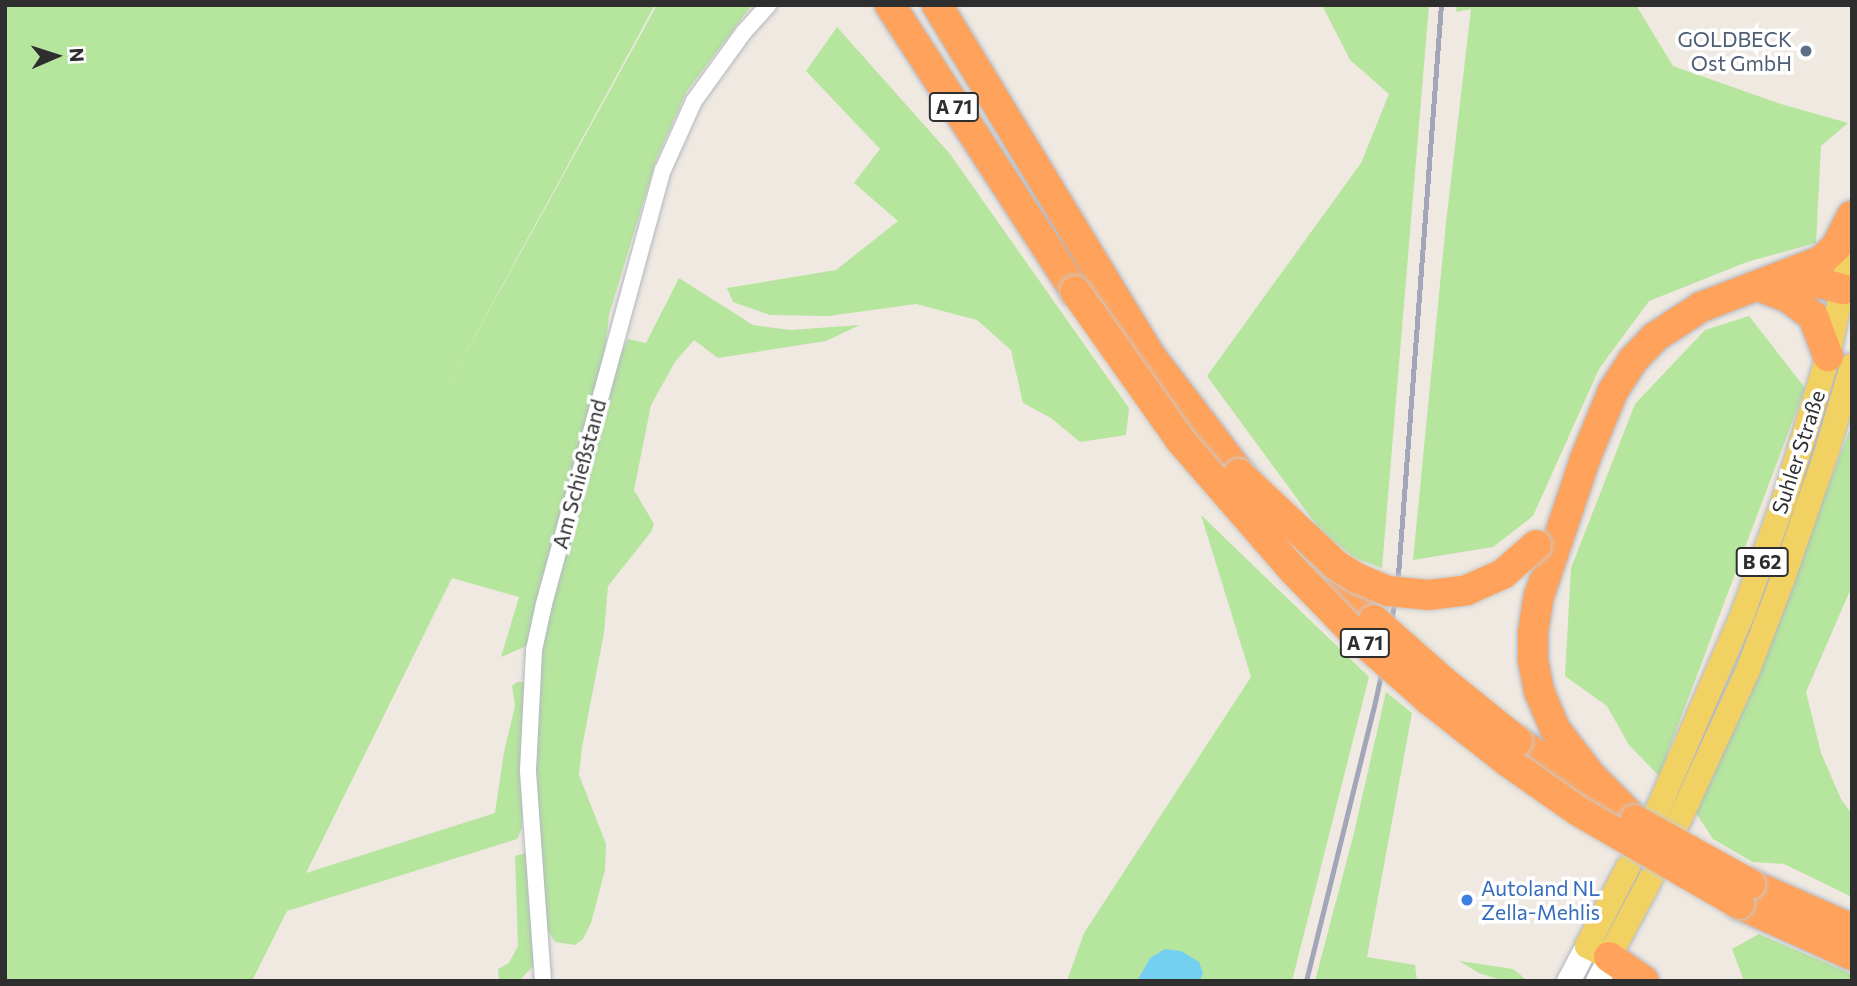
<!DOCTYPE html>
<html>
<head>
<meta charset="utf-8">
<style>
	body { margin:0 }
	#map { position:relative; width:1857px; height:986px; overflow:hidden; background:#efe9e1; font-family:Commissioner,sans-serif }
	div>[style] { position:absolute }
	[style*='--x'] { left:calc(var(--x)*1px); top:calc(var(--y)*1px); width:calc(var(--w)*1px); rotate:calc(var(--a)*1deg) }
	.green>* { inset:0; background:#b6e59e }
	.water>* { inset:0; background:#75cff0 }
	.roads { filter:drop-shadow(0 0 2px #b4b7c1) drop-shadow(0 0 2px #b4b7c1) }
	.street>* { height:16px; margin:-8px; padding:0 8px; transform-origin:8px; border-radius:8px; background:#fff }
	.secondary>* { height:23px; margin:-11.5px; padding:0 11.5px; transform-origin:11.5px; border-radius:11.5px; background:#fff }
	.primary>* { height:24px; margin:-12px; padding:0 12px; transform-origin:12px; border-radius:12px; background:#f2d163 }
	.highway>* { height:30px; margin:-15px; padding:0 15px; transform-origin:15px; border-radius:15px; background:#ffa35c }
	.rail>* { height:4.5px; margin:-2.25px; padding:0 2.25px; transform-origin:2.25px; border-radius:2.25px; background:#a3a6b8 }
	.bridges { filter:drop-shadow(0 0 2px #c9c9c9) drop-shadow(0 0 2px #c9c9c9) }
	.highway-bridge>* { height:30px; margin:-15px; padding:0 15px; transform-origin:15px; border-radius:15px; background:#ffa35c }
	.dots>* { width:19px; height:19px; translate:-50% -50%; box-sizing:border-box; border:4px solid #fff; border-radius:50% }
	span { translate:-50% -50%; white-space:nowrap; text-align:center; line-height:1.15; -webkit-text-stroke:7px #fff; paint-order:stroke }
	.shield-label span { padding:2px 5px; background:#fff; border:2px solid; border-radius:5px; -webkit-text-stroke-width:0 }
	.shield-label { font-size:19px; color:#2e2e2e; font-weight:700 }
	.service-label { font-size:21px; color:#4e5e75 }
	.right { translate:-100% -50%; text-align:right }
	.street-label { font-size:21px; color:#2e2e2e }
	.shop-label { font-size:21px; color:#366cbe }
	.left { translate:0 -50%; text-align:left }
	.frame { position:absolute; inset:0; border:7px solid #2e2e2e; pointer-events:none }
	.north { position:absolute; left:21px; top:21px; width:70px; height:70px; -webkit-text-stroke:5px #fff; paint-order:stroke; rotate:87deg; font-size:19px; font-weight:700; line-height:28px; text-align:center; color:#2e2e2e }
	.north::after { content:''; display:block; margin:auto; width:24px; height:32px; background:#2e2e2e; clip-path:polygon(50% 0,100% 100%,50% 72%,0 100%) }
</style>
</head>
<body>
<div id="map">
	<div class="green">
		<div style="clip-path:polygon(5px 5px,655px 5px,432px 414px,657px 5px,752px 5px,687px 91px,656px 160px,609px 315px,599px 398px,628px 339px,646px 343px,679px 278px,753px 325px,791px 330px,860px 325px,826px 341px,718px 358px,694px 340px,675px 362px,651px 405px,634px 490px,654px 524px,651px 532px,608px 586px,604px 633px,582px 747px,579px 775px,606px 844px,605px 870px,591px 923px,583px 939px,575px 945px,555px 942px,540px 918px,529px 645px,501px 657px,519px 597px,452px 578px,306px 873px,495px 813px,504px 752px,515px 706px,512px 686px,517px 682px,524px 682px,522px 828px,517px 839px,287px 911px,252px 981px,5px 981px)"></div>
		<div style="clip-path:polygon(1322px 5px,1429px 5px,1382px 568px,1355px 558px,1323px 534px,1207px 376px,1361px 163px,1389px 94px,1350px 60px)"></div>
		<div style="clip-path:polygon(1457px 5px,1636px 5px,1673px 66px,1781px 104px,1848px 123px,1821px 146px,1816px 243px,1747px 262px,1649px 301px,1599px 369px,1533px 516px,1493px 547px,1413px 560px,1446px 223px,1471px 9px,1456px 12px)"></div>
		<div style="clip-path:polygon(837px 27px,950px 154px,1129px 408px,1126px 435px,1080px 442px,1051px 418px,1023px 403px,1011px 350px,977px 320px,916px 304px,828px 316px,770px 315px,733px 302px,727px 288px,836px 270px,898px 221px,854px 183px,880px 149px,806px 71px)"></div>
		<div style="clip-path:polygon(1749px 316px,1805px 388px,1659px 776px,1629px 745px,1607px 706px,1565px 676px,1571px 568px,1635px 404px,1705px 330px)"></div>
		<div style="clip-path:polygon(1852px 424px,1852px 586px,1806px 692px,1821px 753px,1841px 799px,1852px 814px,1852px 897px,1784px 864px,1753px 862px,1713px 839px,1694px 810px,1733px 732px)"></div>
		<div style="clip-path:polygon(1201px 515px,1369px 677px,1292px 981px,1200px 981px,1203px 973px,1150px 958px,1137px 981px,1067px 981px,1084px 933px,1251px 677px)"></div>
		<div style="clip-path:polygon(1386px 692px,1412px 713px,1367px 957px,1415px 965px,1417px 981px,1315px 981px,1354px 833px)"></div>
		<div style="clip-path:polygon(526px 853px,534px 965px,519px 981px,499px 981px,498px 969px,509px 963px,518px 946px,515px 856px)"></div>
		<div style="clip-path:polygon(1759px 934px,1852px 974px,1852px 981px,1744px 981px,1732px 949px)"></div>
		<div style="clip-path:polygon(1459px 961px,1513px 969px,1528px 981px,1503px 981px,1479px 973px)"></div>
	</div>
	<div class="water">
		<div style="clip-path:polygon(1165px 949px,1181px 951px,1199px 962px,1203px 973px,1200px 981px,1137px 981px,1150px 958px)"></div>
	</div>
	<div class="roads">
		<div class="street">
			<div style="--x:543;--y:981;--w:212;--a:-94.1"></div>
			<div style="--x:528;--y:770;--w:120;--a:-87.1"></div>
			<div style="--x:534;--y:650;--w:47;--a:-77.7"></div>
			<div style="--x:544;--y:604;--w:450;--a:-74.7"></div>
			<div style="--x:663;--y:170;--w:76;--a:-65.8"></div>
			<div style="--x:694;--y:101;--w:85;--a:-54.1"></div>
			<div style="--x:744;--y:32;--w:36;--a:-48"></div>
		</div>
		<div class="secondary">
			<div style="--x:1568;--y:981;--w:40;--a:-62"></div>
			<div style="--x:1597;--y:981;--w:27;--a:-63"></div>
		</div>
		<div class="primary">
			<div style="--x:1657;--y:811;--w:216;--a:-66.5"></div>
			<div style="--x:1743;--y:613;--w:123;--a:-70.1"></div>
			<div style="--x:1785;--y:497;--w:147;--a:-73"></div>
			<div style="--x:1828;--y:356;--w:116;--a:-78.1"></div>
			<div style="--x:1678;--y:823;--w:168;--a:-65.4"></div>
			<div style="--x:1748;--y:670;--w:95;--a:-69.1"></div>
			<div style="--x:1782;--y:581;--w:138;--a:-70.9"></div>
			<div style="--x:1827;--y:451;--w:89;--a:-73.6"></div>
			<div style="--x:1628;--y:867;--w:89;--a:117.4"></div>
			<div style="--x:1587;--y:946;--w:25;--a:27"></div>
			<div style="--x:1609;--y:957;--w:89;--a:-62"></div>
		</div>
		<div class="highway">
			<div style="--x:890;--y:5;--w:341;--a:57.1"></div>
			<div style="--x:937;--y:5;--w:413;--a:58.7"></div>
			<div style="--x:1152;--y:358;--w:168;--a:52.7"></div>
			<div style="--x:1783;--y:283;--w:37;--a:0"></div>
			<div style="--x:1820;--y:283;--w:24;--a:15"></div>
			<div style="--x:1758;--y:286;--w:33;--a:21"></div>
			<div style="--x:1789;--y:298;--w:30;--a:37"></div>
			<div style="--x:1813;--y:316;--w:43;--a:69.4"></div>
			<div style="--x:1310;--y:556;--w:91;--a:45"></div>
			<div style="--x:1517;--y:741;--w:86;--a:34.1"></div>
			<div style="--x:1635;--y:820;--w:62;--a:-135"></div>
			<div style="--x:1591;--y:776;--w:59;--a:-127.5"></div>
			<div style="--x:1555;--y:729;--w:41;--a:-112.8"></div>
			<div style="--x:1539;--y:691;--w:33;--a:-101"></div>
			<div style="--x:1533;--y:659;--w:27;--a:-90"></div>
			<div style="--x:1533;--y:632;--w:36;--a:-81"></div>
			<div style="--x:1539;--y:596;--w:145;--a:-71.4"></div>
			<div style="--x:1585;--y:459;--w:74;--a:-67.6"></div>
			<div style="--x:1613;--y:391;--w:37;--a:-57"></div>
			<div style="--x:1633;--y:360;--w:32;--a:-46"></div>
			<div style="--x:1655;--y:337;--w:55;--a:-33.1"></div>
			<div style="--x:1701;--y:307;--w:129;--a:-21"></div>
			<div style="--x:1821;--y:261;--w:21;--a:-43"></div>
			<div style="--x:1836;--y:247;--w:35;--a:-63"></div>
			<div style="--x:1750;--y:884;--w:111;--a:23.8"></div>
			<div style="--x:1739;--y:904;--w:124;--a:24.3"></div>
			<div style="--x:1609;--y:957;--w:42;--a:34.4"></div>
		</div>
	</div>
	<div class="rail">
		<div style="--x:1306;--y:981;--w:278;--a:-76.1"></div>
		<div style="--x:1373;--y:711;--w:70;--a:-77.6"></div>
		<div style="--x:1388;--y:643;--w:69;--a:-81.6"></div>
		<div style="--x:1398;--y:575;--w:572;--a:-85.69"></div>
	</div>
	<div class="bridges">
		<div class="highway-bridge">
			<div style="--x:1075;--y:291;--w:182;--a:54.8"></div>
			<div style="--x:1180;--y:440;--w:174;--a:49"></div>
			<div style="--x:1294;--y:571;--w:93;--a:45.9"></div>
			<div style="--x:1359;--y:638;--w:94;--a:41.5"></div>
			<div style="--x:1429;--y:700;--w:100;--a:38.1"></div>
			<div style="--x:1508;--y:762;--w:85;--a:35"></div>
			<div style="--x:1578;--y:811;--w:186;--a:30"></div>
			<div style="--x:1239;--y:474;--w:133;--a:43.2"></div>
			<div style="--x:1336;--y:565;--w:25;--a:32"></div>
			<div style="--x:1357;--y:578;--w:34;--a:23"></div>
			<div style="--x:1388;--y:591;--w:41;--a:5.6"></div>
			<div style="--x:1429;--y:595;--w:38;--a:-7"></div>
			<div style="--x:1467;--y:590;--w:39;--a:-24"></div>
			<div style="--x:1503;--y:574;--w:44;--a:-41.3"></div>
			<div style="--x:1374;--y:620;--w:94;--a:41.5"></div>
			<div style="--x:1444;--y:682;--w:94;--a:38.9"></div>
			<div style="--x:1635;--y:820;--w:132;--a:29.1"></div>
		</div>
	</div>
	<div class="dots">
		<div style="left:1806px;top:51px;background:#5c6f8a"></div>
		<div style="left:1467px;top:900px;background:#3f7fe0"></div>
	</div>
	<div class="shield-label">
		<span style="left:954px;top:107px">A 71</span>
		<span style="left:1762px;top:562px">B 62</span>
		<span style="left:1365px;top:643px">A 71</span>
	</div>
	<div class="service-label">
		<span class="right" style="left:1792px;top:51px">GOLDBECK<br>Ost GmbH</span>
	</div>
	<div class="street-label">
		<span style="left:1798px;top:452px;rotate:-72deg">Suhler Straße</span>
		<span style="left:579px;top:474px;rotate:-75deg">Am Schießstand</span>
	</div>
	<div class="shop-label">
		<span class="left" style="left:1481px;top:900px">Autoland NL<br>Zella-Mehlis</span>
	</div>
	<div class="frame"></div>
	<div class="north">N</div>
</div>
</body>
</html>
